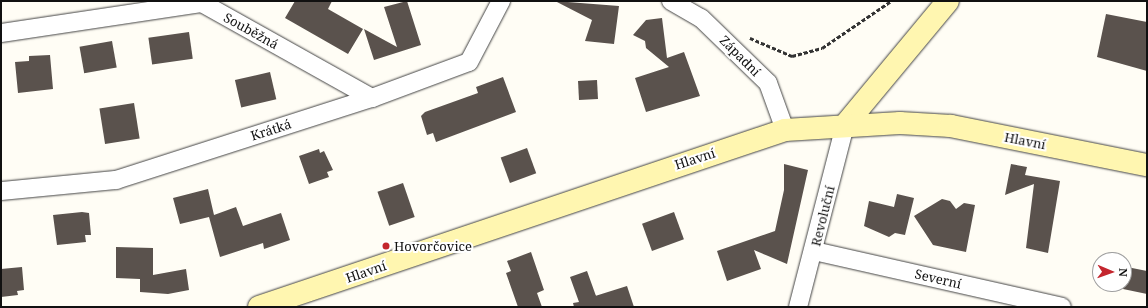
<!DOCTYPE html>
<html>
<head>
<meta charset="utf-8">
<style>
	body { margin:0 }
	#map { position:relative; width:1148px; height:308px; overflow:hidden; background:#fffdf5; font-family:"Noto Serif",serif }
	div>[style] { position:absolute }
	[style*='--x'] { left:calc(var(--x)*1px); top:calc(var(--y)*1px); width:calc(var(--w)*1px); rotate:calc(var(--a)*1deg) }
	.building>* { inset:0; background:#5a524d; transform-origin:0 0 }
	.path>* { height:2.5px; margin-top:-1.25px; transform-origin:0; background:repeating-linear-gradient(90deg,#333 0 4px,transparent 0 6px) }
	.roads { filter:drop-shadow(0 0 1px #444) drop-shadow(0 0 1px #444) }
	.street>* { height:18px; margin:-9px; padding:0 9px; transform-origin:9px; border-radius:9px; background:#fff }
	.secondary>* { height:22px; margin:-11px; padding:0 11px; transform-origin:11px; border-radius:11px; background:#fff6b0 }
	.dots>* { width:11px; height:11px; translate:-50% -50%; box-sizing:border-box; border:2px solid #fff; border-radius:50% }
	span { translate:-50% -50%; white-space:nowrap; text-align:center; line-height:1.15; -webkit-text-stroke:4px #fff; paint-order:stroke }
	.street-label { font-size:13px; color:#111 }
	.poi-label { font-size:13px; color:#111 }
	.left { translate:0 -50%; text-align:left }
	.frame { position:absolute; inset:0; border:2px solid #111; pointer-events:none }
	.north { position:absolute; left:1092px; top:252px; width:40px; height:40px; box-sizing:border-box; background:#fff; border:1px solid #a0a0a0; border-radius:50%; rotate:92deg; font-size:11px; font-weight:700; line-height:16px; text-align:center; color:#111 }
	.north::after { content:''; display:block; margin:auto; width:14px; height:18px; background:#c4262e; clip-path:polygon(50% 0,100% 100%,50% 72%,0 100%) }
</style>
</head>
<body>
<div id="map">
	<div class="building">
		<div style="clip-path:polygon(295px 1px,332px 1px,328px 9px,363px 29px,348px 54px,285px 18px)"></div>
		<div style="clip-path:polygon(407px 1px,421px 45px,374px 60px,364px 29px,397px 47px,384px 7px)"></div>
		<div style="clip-path:polygon(555px 1px,619px 6px,614px 44px,585px 41px,592px 20px)"></div>
		<div style="clip-path:polygon(1106px 14px,1147px 22px,1147px 71px,1097px 57px)"></div>
		<div style="clip-path:polygon(662px 18px,667px 58px,684px 52px,700px 96px,646px 112px,635px 78px,669px 67px,646px 48px,645px 41px,633px 35px,646px 20px)"></div>
		<div style="left:189px;top:32px;width:27px;height:41px;rotate:82deg"></div>
		<div style="left:112px;top:41px;width:27px;height:33px;rotate:80deg"></div>
		<div style="clip-path:polygon(50px 55px,53px 89px,18px 93px,15px 62px,29px 61px,29px 56px)"></div>
		<div style="left:270px;top:72px;width:28px;height:36px;rotate:77deg"></div>
		<div style="clip-path:polygon(503px 77px,516px 112px,436px 142px,433px 133px,427px 135px,421px 116px,425px 112px,478px 93px,476px 87px)"></div>
		<div style="left:597px;top:80px;width:19px;height:19px;rotate:87deg"></div>
		<div style="left:134px;top:103px;width:36px;height:35px;rotate:81deg"></div>
		<div style="left:527px;top:148px;width:27px;height:28px;rotate:70deg"></div>
		<div style="clip-path:polygon(319px 149px,320px 153px,324px 151px,333px 170px,327px 172px,329px 177px,309px 184px,299px 156px)"></div>
		<div style="clip-path:polygon(784px 164px,808px 170px,787px 264px,754px 250px,761px 269px,727px 281px,717px 251px,775px 231px,784px 190px)"></div>
		<div style="clip-path:polygon(1011px 164px,1027px 167px,1025px 175px,1060px 181px,1048px 253px,1026px 248px,1034px 184px,1005px 195px)"></div>
		<div style="left:403px;top:183px;width:36px;height:27px;rotate:71deg"></div>
		<div style="clip-path:polygon(208px 189px,214px 215px,236px 207px,243px 226px,281px 213px,290px 240px,264px 249px,263px 243px,220px 257px,209px 217px,180px 224px,173px 198px)"></div>
		<div style="clip-path:polygon(897px 194px,914px 198px,905px 235px,895px 233px,889px 237px,864px 226px,869px 201px,894px 207px)"></div>
		<div style="clip-path:polygon(942px 199px,950px 201px,956px 209px,964px 203px,975px 205px,966px 252px,933px 245px,914px 216px)"></div>
		<div style="clip-path:polygon(82px 212px,89px 213px,91px 235px,85px 235px,86px 242px,57px 245px,53px 215px)"></div>
		<div style="left:674px;top:212px;width:29px;height:34px;rotate:70deg"></div>
		<div style="clip-path:polygon(116px 247px,153px 248px,153px 275px,186px 269px,189px 290px,168px 294px,140px 292px,140px 279px,116px 278px)"></div>
		<div style="clip-path:polygon(531px 252px,544px 290px,537px 293px,542px 307px,518px 307px,506px 273px,511px 271px,507px 261px)"></div>
		<div style="clip-path:polygon(22px 267px,24px 290px,17px 291px,18px 295px,1px 297px,1px 269px)"></div>
		<div style="clip-path:polygon(1127px 267px,1147px 271px,1147px 294px,1123px 289px)"></div>
		<div style="clip-path:polygon(587px 271px,596px 296px,592px 297px,627px 286px,634px 307px,574px 307px,573px 303px,579px 302px,570px 277px)"></div>
	</div>
	<div class="path">
		<div style="--x:750;--y:38;--w:46;--a:23.2"></div>
		<div style="--x:792;--y:56;--w:31;--a:-15"></div>
		<div style="--x:822;--y:48;--w:83;--a:-34.3"></div>
	</div>
	<div class="roads">
		<div class="street">
			<div style="--x:671;--y:1;--w:34;--a:30"></div>
			<div style="--x:701;--y:18;--w:93;--a:44.1"></div>
			<div style="--x:768;--y:83;--w:50;--a:70.1"></div>
			<div style="--x:1;--y:33;--w:203;--a:-8.5"></div>
			<div style="--x:202;--y:3;--w:195;--a:29.2"></div>
			<div style="--x:1;--y:191;--w:116;--a:-5.5"></div>
			<div style="--x:116;--y:180;--w:269;--a:-17.8"></div>
			<div style="--x:372;--y:98;--w:103;--a:-20.4"></div>
			<div style="--x:469;--y:62;--w:69;--a:-62.3"></div>
			<div style="--x:814;--y:251;--w:254;--a:12.7"></div>
			<div style="--x:798;--y:307;--w:188;--a:-75.5"></div>
		</div>
		<div class="secondary">
			<div style="--x:845;--y:125;--w:161;--a:-50.3"></div>
			<div style="--x:259;--y:307;--w:555;--a:-18.6"></div>
			<div style="--x:785;--y:130;--w:115;--a:-3.5"></div>
			<div style="--x:900;--y:123;--w:51;--a:3.4"></div>
			<div style="--x:951;--y:126;--w:200;--a:11.3"></div>
		</div>
	</div>
	<div class="dots">
		<div style="left:386px;top:246px;background:#c4262e"></div>
	</div>
	<div class="street-label">
		<span style="left:251px;top:31px;rotate:29deg">Souběžná</span>
		<span style="left:740px;top:56px;rotate:45deg">Západní</span>
		<span style="left:271px;top:130px;rotate:-18deg">Krátká</span>
		<span style="left:1025px;top:141px;rotate:11deg">Hlavní</span>
		<span style="left:695px;top:159px;rotate:-18deg">Hlavní</span>
		<span style="left:823px;top:216px;rotate:-76deg">Revoluční</span>
		<span style="left:366px;top:272px;rotate:-19deg">Hlavní</span>
		<span style="left:938px;top:279px;rotate:13deg">Severní</span>
	</div>
	<div class="poi-label">
		<span class="left" style="left:394px;top:246px">Hovorčovice</span>
	</div>
	<div class="frame"></div>
	<div class="north">N</div>
</div>
</body>
</html>
